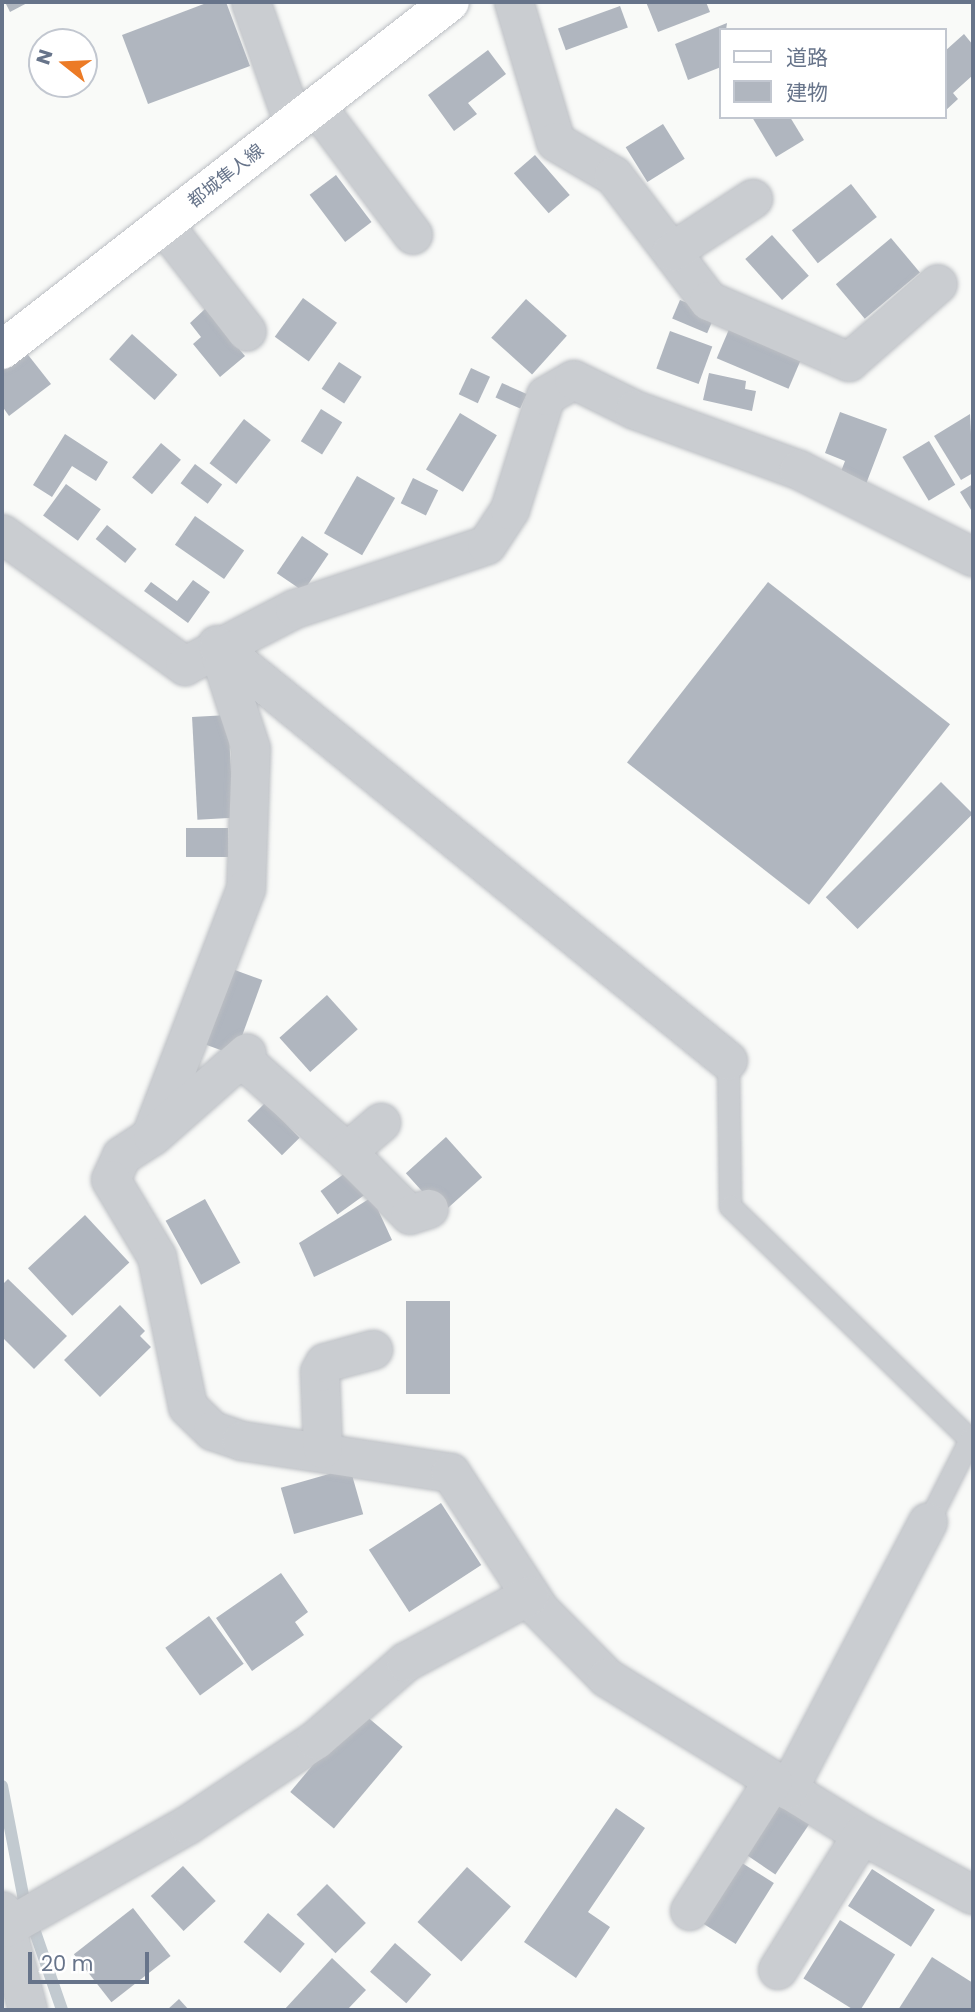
<!DOCTYPE html>
<html>
<head>
<meta charset="utf-8">
<style>
	body { margin:0 }
	#map { position:relative; width:975px; height:2012px; overflow:hidden; background:#f9faf8; font-family:Poppins,"Noto Sans JP",sans-serif }
	div>[style] { position:absolute }
	[style*='--x'] { left:calc(var(--x)*1px); top:calc(var(--y)*1px); width:calc(var(--w)*1px); rotate:calc(var(--a)*1deg) }
	.stream>* { height:12px; margin:-6px; padding:0 6px; transform-origin:6px; border-radius:6px; background:#c2cad0 }
	.building>* { inset:0; background:#b0b6bf; transform-origin:0 0 }
	.roads { filter:drop-shadow(0 0 2px #bbbec3) drop-shadow(0 0 2px #bbbec3) }
	.lane>* { height:21px; margin:-10.5px; padding:0 10.5px; transform-origin:10.5px; border-radius:10.5px; background:#cacdd1 }
	.street>* { height:38px; margin:-19px; padding:0 19px; transform-origin:19px; border-radius:19px; background:#cacdd1 }
	.primary>* { height:38px; margin:-19px; padding:0 19px; transform-origin:19px; border-radius:19px; background:#fff }
	span { translate:-50% -50%; white-space:nowrap; text-align:center; line-height:1.15; -webkit-text-stroke:7px #fff; paint-order:stroke }
	.street-label { font-size:18px; color:#67748a }
	.frame { position:absolute; inset:0; border:4px solid #67748a; pointer-events:none }
	.legend { position:absolute; left:719px; top:28px; width:228px; height:91px; box-sizing:border-box; background:#fff; border:2px solid #c2c7d0; margin:0; padding:9px 12px; list-style:none; font-size:21px; color:#67748a }
	.legend li { display:flex; align-items:center; gap:14px; height:35px }
	.legend b { width:35px; border:2px solid #c2c7d0 }
	.north { position:absolute; left:28px; top:28px; width:70px; height:70px; box-sizing:border-box; background:#fff; border:2px solid #c2c7d0; border-radius:50%; rotate:288deg; font-size:19px; font-weight:700; line-height:28px; text-align:center; color:#67748a }
	.north::after { content:''; display:block; margin:auto; width:24px; height:32px; background:#ec7b26; clip-path:polygon(50% 0,100% 100%,50% 72%,0 100%) }
	.scale { position:absolute; left:28px; top:1952px; width:121px; height:32px; box-sizing:border-box; border:4px solid #67748a; border-top:0; padding-left:9px; font-size:21px; line-height:24px; white-space:nowrap; color:#67748a; -webkit-text-stroke:5px #fff; paint-order:stroke }
</style>
</head>
<body>
<div id="map">
	<div class="stream">
		<div style="--x:2;--y:1786;--w:116;--a:79.1"></div>
		<div style="--x:24;--y:1900;--w:116;--a:70.9"></div>
	</div>
	<div class="building">
		<div style="clip-path:polygon(5px 2px,29px 2px,10px 12px)"></div>
		<div style="clip-path:polygon(209px 2px,226px 2px,250px 66px,148px 104px,122px 35px)"></div>
		<div style="clip-path:polygon(646px 2px,706px 2px,710px 12px,658px 32px)"></div>
		<div style="left:620px;top:6px;width:23px;height:66px;rotate:70deg"></div>
		<div style="clip-path:polygon(727px 23px,721px 67px,688px 80px,675px 44px)"></div>
		<div style="clip-path:polygon(964px 34px,973px 45px,973px 75px,953px 93px,958px 99px,945px 111px,945px 51px)"></div>
		<div style="clip-path:polygon(488px 50px,506px 74px,468px 103px,477px 114px,454px 131px,428px 95px)"></div>
		<div style="clip-path:polygon(752px 117px,790px 117px,804px 140px,776px 157px)"></div>
		<div style="left:663px;top:124px;width:41px;height:44px;rotate:58deg"></div>
		<div style="left:535px;top:155px;width:53px;height:28px;rotate:49deg"></div>
		<div style="left:336px;top:175px;width:59px;height:33px;rotate:53deg"></div>
		<div style="left:851px;top:184px;width:42px;height:75px;rotate:52deg"></div>
		<div style="left:772px;top:235px;width:55px;height:36px;rotate:48deg"></div>
		<div style="left:891px;top:238px;width:45px;height:72px;rotate:50deg"></div>
		<div style="left:303px;top:298px;width:42px;height:48px;rotate:36deg"></div>
		<div style="left:526px;top:299px;width:55px;height:52px;rotate:42deg"></div>
		<div style="left:680px;top:300px;width:38px;height:20px;rotate:23deg"></div>
		<div style="clip-path:polygon(205px 309px,245px 356px,220px 377px,193px 344px,201px 337px,190px 323px)"></div>
		<div style="left:730px;top:327px;width:78px;height:34px;rotate:23deg"></div>
		<div style="left:670px;top:331px;width:45px;height:40px;rotate:20deg"></div>
		<div style="left:132px;top:334px;width:61px;height:34px;rotate:42deg"></div>
		<div style="clip-path:polygon(25px 351px,51px 384px,9px 416px,2px 406px,2px 370px)"></div>
		<div style="left:339px;top:362px;width:27px;height:32px;rotate:33deg"></div>
		<div style="left:471px;top:368px;width:21px;height:29px;rotate:25deg"></div>
		<div style="clip-path:polygon(709px 373px,746px 381px,745px 389px,756px 391px,752px 411px,703px 400px)"></div>
		<div style="left:502px;top:383px;width:27px;height:16px;rotate:24deg"></div>
		<div style="left:321px;top:409px;width:25px;height:38px;rotate:32deg"></div>
		<div style="clip-path:polygon(840px 412px,887px 429px,866px 484px,840px 474px,845px 461px,825px 453px)"></div>
		<div style="left:460px;top:413px;width:43px;height:66px;rotate:31deg"></div>
		<div style="clip-path:polygon(970px 414px,973px 473px,961px 480px,934px 436px)"></div>
		<div style="left:244px;top:419px;width:34px;height:56px;rotate:38deg"></div>
		<div style="clip-path:polygon(65px 434px,108px 462px,96px 481px,72px 466px,52px 497px,33px 485px)"></div>
		<div style="left:929px;top:441px;width:51px;height:31px;rotate:59deg"></div>
		<div style="left:161px;top:443px;width:26px;height:45px;rotate:40deg"></div>
		<div style="left:195px;top:464px;width:34px;height:24px;rotate:37deg"></div>
		<div style="left:357px;top:476px;width:44px;height:66px;rotate:30deg"></div>
		<div style="left:413px;top:478px;width:28px;height:28px;rotate:26deg"></div>
		<div style="left:66px;top:484px;width:43px;height:39px;rotate:36deg"></div>
		<div style="clip-path:polygon(973px 484px,973px 513px,960px 492px)"></div>
		<div style="left:195px;top:516px;width:60px;height:35px;rotate:35deg"></div>
		<div style="left:107px;top:525px;width:38px;height:18px;rotate:39deg"></div>
		<div style="left:302px;top:536px;width:32px;height:45px;rotate:34deg"></div>
		<div style="clip-path:polygon(193px 580px,210px 592px,188px 623px,144px 591px,151px 582px,177px 601px)"></div>
		<div style="left:768px;top:582px;width:231px;height:229px;rotate:38deg"></div>
		<div style="left:228px;top:715px;width:103px;height:36px;rotate:87deg"></div>
		<div style="left:941px;top:782px;width:45px;height:163px;rotate:45deg"></div>
		<div style="left:228px;top:828px;width:29px;height:42px;rotate:90deg"></div>
		<div style="left:221px;top:965px;width:44px;height:80px;rotate:20deg"></div>
		<div style="left:327px;top:995px;width:46px;height:64px;rotate:48deg"></div>
		<div style="left:265px;top:1103px;width:49px;height:25px;rotate:45deg"></div>
		<div style="left:446px;top:1137px;width:54px;height:54px;rotate:48deg"></div>
		<div style="left:348px;top:1171px;width:29px;height:34px;rotate:54deg"></div>
		<div style="clip-path:polygon(372px 1197px,392px 1240px,314px 1277px,299px 1243px)"></div>
		<div style="left:205px;top:1199px;width:73px;height:45px;rotate:61deg"></div>
		<div style="left:85px;top:1215px;width:65px;height:78px;rotate:47deg"></div>
		<div style="clip-path:polygon(8px 1279px,67px 1336px,34px 1369px,2px 1337px,2px 1285px)"></div>
		<div style="left:450px;top:1301px;width:93px;height:44px;rotate:90deg"></div>
		<div style="clip-path:polygon(120px 1305px,145px 1331px,140px 1336px,151px 1347px,100px 1397px,64px 1360px)"></div>
		<div style="left:350px;top:1468px;width:48px;height:72px;rotate:74deg"></div>
		<div style="left:441px;top:1503px;width:74px;height:86px;rotate:57deg"></div>
		<div style="clip-path:polygon(281px 1573px,308px 1612px,295px 1622px,304px 1635px,252px 1671px,216px 1618px)"></div>
		<div style="left:209px;top:1616px;width:59px;height:54px;rotate:54deg"></div>
		<div style="left:359px;top:1710px;width:57px;height:107px;rotate:40deg"></div>
		<div style="left:778px;top:1799px;width:40px;height:64px;rotate:34deg"></div>
		<div style="clip-path:polygon(616px 1808px,645px 1828px,588px 1912px,610px 1927px,576px 1978px,524px 1942px)"></div>
		<div style="left:734px;top:1858px;width:47px;height:72px;rotate:32deg"></div>
		<div style="left:183px;top:1866px;width:48px;height:44px;rotate:47deg"></div>
		<div style="left:467px;top:1867px;width:59px;height:74px;rotate:42deg"></div>
		<div style="left:872px;top:1869px;width:75px;height:44px;rotate:33deg"></div>
		<div style="left:327px;top:1884px;width:55px;height:43px;rotate:45deg"></div>
		<div style="left:133px;top:1908px;width:61px;height:75px;rotate:52deg"></div>
		<div style="left:268px;top:1913px;width:48px;height:38px;rotate:40deg"></div>
		<div style="left:840px;top:1920px;width:65px;height:69px;rotate:32deg"></div>
		<div style="left:395px;top:1943px;width:48px;height:38px;rotate:41deg"></div>
		<div style="clip-path:polygon(932px 1957px,973px 1983px,973px 2010px,898px 2010px)"></div>
		<div style="clip-path:polygon(332px 1958px,366px 1990px,347px 2010px,284px 2010px)"></div>
		<div style="clip-path:polygon(179px 1999px,189px 2010px,167px 2010px)"></div>
	</div>
	<div class="roads">
		<div class="lane">
			<div style="--x:728;--y:1061;--w:145;--a:89.2"></div>
			<div style="--x:730;--y:1206;--w:334;--a:44.2"></div>
			<div style="--x:970;--y:1439;--w:93;--a:116.8"></div>
		</div>
		<div class="street">
			<div style="--x:251;--y:2;--w:129;--a:70.6"></div>
			<div style="--x:514;--y:2;--w:146;--a:73.3"></div>
			<div style="--x:556;--y:142;--w:67;--a:30.4"></div>
			<div style="--x:614;--y:176;--w:157;--a:52.8"></div>
			<div style="--x:709;--y:301;--w:153;--a:23.5"></div>
			<div style="--x:849;--y:362;--w:118;--a:-41.2"></div>
			<div style="--x:317;--y:107;--w:160;--a:53.1"></div>
			<div style="--x:164;--y:225;--w:135;--a:52.2"></div>
			<div style="--x:672;--y:252;--w:97;--a:-33.2"></div>
			<div style="--x:2;--y:534;--w:226;--a:35.8"></div>
			<div style="--x:185;--y:666;--w:124;--a:-27.4"></div>
			<div style="--x:295;--y:609;--w:202;--a:-18.4"></div>
			<div style="--x:487;--y:545;--w:42;--a:-56.7"></div>
			<div style="--x:510;--y:510;--w:120;--a:-72.5"></div>
			<div style="--x:546;--y:396;--w:32;--a:-30"></div>
			<div style="--x:574;--y:380;--w:68;--a:26.2"></div>
			<div style="--x:635;--y:410;--w:175;--a:20.1"></div>
			<div style="--x:799;--y:470;--w:195;--a:26.6"></div>
			<div style="--x:217;--y:645;--w:109;--a:71.9"></div>
			<div style="--x:251;--y:749;--w:140;--a:92"></div>
			<div style="--x:246;--y:889;--w:266;--a:111"></div>
			<div style="--x:151;--y:1137;--w:35;--a:147"></div>
			<div style="--x:122;--y:1156;--w:26;--a:115"></div>
			<div style="--x:111;--y:1180;--w:90;--a:59.1"></div>
			<div style="--x:157;--y:1257;--w:153;--a:78.3"></div>
			<div style="--x:188;--y:1407;--w:35;--a:44"></div>
			<div style="--x:213;--y:1431;--w:31;--a:19"></div>
			<div style="--x:242;--y:1441;--w:211;--a:8.7"></div>
			<div style="--x:451;--y:1473;--w:163;--a:57"></div>
			<div style="--x:540;--y:1610;--w:95;--a:45.4"></div>
			<div style="--x:607;--y:1678;--w:299;--a:31.6"></div>
			<div style="--x:862;--y:1835;--w:126;--a:28.4"></div>
			<div style="--x:219;--y:647;--w:656;--a:39.12"></div>
			<div style="--x:242;--y:1059;--w:140;--a:41.5"></div>
			<div style="--x:347;--y:1152;--w:45;--a:-40.5"></div>
			<div style="--x:153;--y:1136;--w:125;--a:-41.4"></div>
			<div style="--x:347;--y:1152;--w:89;--a:45"></div>
			<div style="--x:410;--y:1215;--w:20;--a:-18"></div>
			<div style="--x:323;--y:1449;--w:77;--a:-92.2"></div>
			<div style="--x:320;--y:1372;--w:10;--a:-61"></div>
			<div style="--x:325;--y:1363;--w:50;--a:-15.2"></div>
			<div style="--x:788;--y:1790;--w:302;--a:-62.4"></div>
			<div style="--x:2;--y:1911;--w:102;--a:75.3"></div>
			<div style="--x:690;--y:1911;--w:154;--a:-57.4"></div>
			<div style="--x:6;--y:1928;--w:209;--a:-29.5"></div>
			<div style="--x:188;--y:1825;--w:154;--a:-33.6"></div>
			<div style="--x:316;--y:1740;--w:119;--a:-40.9"></div>
			<div style="--x:406;--y:1662;--w:140;--a:-28.2"></div>
			<div style="--x:778;--y:1970;--w:159;--a:-58.1"></div>
		</div>
		<div class="primary">
			<div style="--x:2;--y:350;--w:567;--a:-37.84"></div>
		</div>
	</div>
	<div class="street-label">
		<span style="left:226px;top:176px;rotate:-38deg">都城隼人線</span>
	</div>
	<div class="frame"></div>
	<ul class="legend">
	<li><b style="height:9px;background:#fff"></b>道路</li>
	<li><b style="height:19px;background:#b0b6bf"></b>建物</li>
	</ul>
	<div class="north">N</div>
	<div class="scale">20 m</div>
</div>
</body>
</html>
